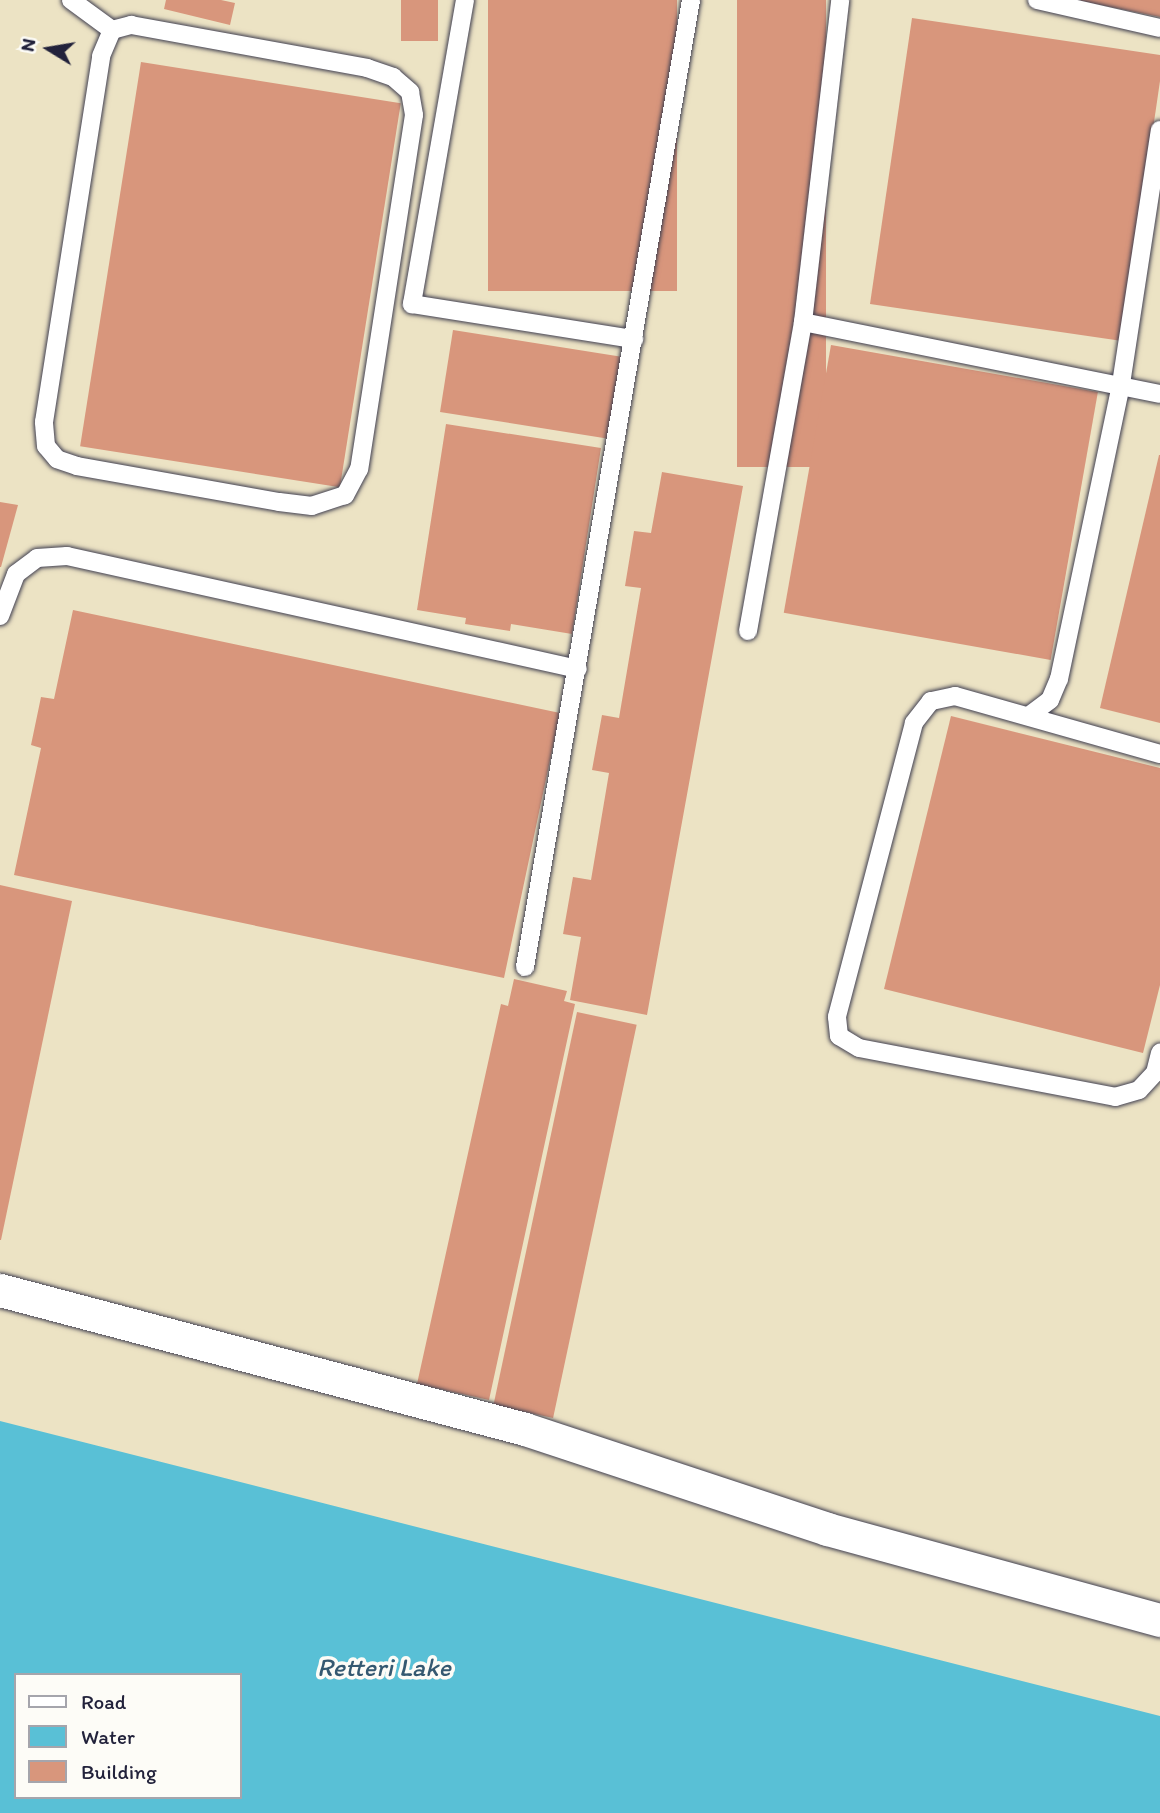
<!DOCTYPE html>
<html>
<head>
<meta charset="utf-8">
<style>
	body { margin:0 }
	#map { position:relative; width:1160px; height:1813px; overflow:hidden; background:#ece3c4; font-family:Itim,sans-serif }
	div>[style] { position:absolute }
	[style*='--x'] { left:calc(var(--x)*1px); top:calc(var(--y)*1px); width:calc(var(--w)*1px); rotate:calc(var(--a)*1deg) }
	.water>* { inset:0; background:#59c0d6 }
	.building>* { inset:0; background:#d8967c; transform-origin:0 0 }
	.roads { filter:drop-shadow(0 0 2px #403f50) drop-shadow(0 0 2px #403f50) }
	.service>* { height:18px; margin:-9px; padding:0 9px; transform-origin:9px; border-radius:9px; background:#fff }
	.minor>* { height:33px; margin:-16.5px; padding:0 16.5px; transform-origin:16.5px; border-radius:16.5px; background:#fff }
	span { translate:-50% -50%; white-space:nowrap; text-align:center; line-height:1.15; -webkit-text-stroke:7px #fdfcf7; paint-order:stroke }
	.water-label { font-size:26px; color:#355971; font-style:italic }
	.legend { position:absolute; left:14px; top:1673px; width:228px; height:126px; box-sizing:border-box; background:#fdfcf7; border:2px solid #a5a5ac; margin:0; padding:9px 12px; list-style:none; font-size:21px; color:#22223b }
	.legend li { display:flex; align-items:center; gap:14px; height:35px }
	.legend b { width:35px; border:2px solid #a5a5ac }
	.north { position:absolute; left:14px; top:14px; width:70px; height:70px; -webkit-text-stroke:5px #fdfcf7; paint-order:stroke; rotate:281deg; font-size:19px; font-weight:700; line-height:28px; text-align:center; color:#22223b }
	.north::after { content:''; display:block; margin:auto; width:24px; height:32px; background:#22223b; clip-path:polygon(50% 0,100% 100%,50% 72%,0 100%) }
</style>
</head>
<body>
<div id="map">
	<div class="water">
		<div style="clip-path:polygon(evenodd,0 1421px,1160px 1716px,1160px 1813px,0 1813px,0 1421px,16px 1675px,240px 1675px,240px 1797px,16px 1797px,16px 1675px)"></div>
	</div>
	<div class="building">
		<div style="clip-path:polygon(166px 0,221px 0,235px 3px,230px 25px,164px 9px)"></div>
		<div style="left:401px;top:0;width:37px;height:41px"></div>
		<div style="left:488px;top:0;width:189px;height:291px"></div>
		<div style="left:737px;top:0;width:89px;height:467px"></div>
		<div style="clip-path:polygon(1160px 0,1160px 17px,1081px 1px,1081px 0)"></div>
		<div style="clip-path:polygon(912px 18px,1160px 55px,1160px 81px,1122px 341px,870px 304px)"></div>
		<div style="left:141px;top:62px;width:263px;height:389px;rotate:9deg"></div>
		<div style="left:453px;top:330px;width:172px;height:83px;rotate:9deg"></div>
		<div style="left:831px;top:345px;width:271px;height:272px;rotate:10deg"></div>
		<div style="clip-path:polygon(446px 424px,601px 448px,572px 634px,511px 624px,510px 631px,465px 624px,466px 618px,417px 610px)"></div>
		<div style="clip-path:polygon(1159px 455px,1160px 455px,1160px 723px,1100px 708px)"></div>
		<div style="clip-path:polygon(662px 472px,743px 486px,647px 1015px,570px 1000px,581px 937px,563px 934px,573px 877px,591px 880px,609px 773px,592px 770px,602px 715px,619px 718px,641px 588px,625px 586px,634px 531px,651px 533px)"></div>
		<div style="clip-path:polygon(0 502px,18px 505px,1px 567px,0 567px)"></div>
		<div style="clip-path:polygon(73px 610px,560px 713px,504px 978px,14px 875px,41px 748px,31px 745px,41px 697px,54px 699px)"></div>
		<div style="clip-path:polygon(951px 716px,1160px 768px,1160px 985px,1143px 1053px,884px 989px)"></div>
		<div style="clip-path:polygon(0 885px,72px 901px,1px 1240px,0 1240px)"></div>
		<div style="clip-path:polygon(514px 979px,567px 991px,564px 1001px,575px 1004px,489px 1400px,417px 1384px,501px 1004px,508px 1006px)"></div>
		<div style="left:577px;top:1012px;width:61px;height:402px;rotate:12deg"></div>
	</div>
	<div class="roads">
		<div class="service">
			<div style="--x:71;--y:0;--w:51;--a:36.2"></div>
			<div style="--x:465;--y:0;--w:309;--a:99.9"></div>
			<div style="--x:412;--y:304;--w:225;--a:9"></div>
			<div style="--x:1037;--y:0;--w:126;--a:12.8"></div>
			<div style="--x:131;--y:25;--w:240;--a:10.3"></div>
			<div style="--x:367;--y:68;--w:28;--a:19"></div>
			<div style="--x:393;--y:77;--w:23;--a:41"></div>
			<div style="--x:410;--y:92;--w:23;--a:80"></div>
			<div style="--x:414;--y:115;--w:358;--a:98.8"></div>
			<div style="--x:359;--y:469;--w:30;--a:118"></div>
			<div style="--x:345;--y:495;--w:35;--a:162"></div>
			<div style="--x:312;--y:506;--w:33;--a:-173"></div>
			<div style="--x:279;--y:502;--w:205;--a:-169.9"></div>
			<div style="--x:77;--y:466;--w:21;--a:-161"></div>
			<div style="--x:57;--y:459;--w:17;--a:-130"></div>
			<div style="--x:46;--y:446;--w:24;--a:-95"></div>
			<div style="--x:44;--y:422;--w:370;--a:-81.1"></div>
			<div style="--x:101;--y:56;--w:28;--a:-67"></div>
			<div style="--x:112;--y:30;--w:20;--a:-15"></div>
			<div style="--x:803;--y:322;--w:364;--a:11.4"></div>
			<div style="--x:0;--y:616;--w:45;--a:-69.1"></div>
			<div style="--x:16;--y:574;--w:26;--a:-37"></div>
			<div style="--x:37;--y:558;--w:30;--a:-4"></div>
			<div style="--x:67;--y:556;--w:523;--a:12.47"></div>
			<div style="--x:748;--y:631;--w:314;--a:-79.9"></div>
			<div style="--x:803;--y:322;--w:324;--a:-83.4"></div>
			<div style="--x:1030;--y:715;--w:25;--a:-37"></div>
			<div style="--x:1050;--y:700;--w:23;--a:-67"></div>
			<div style="--x:1059;--y:679;--w:301;--a:-78.1"></div>
			<div style="--x:1121;--y:384;--w:257;--a:-81.3"></div>
			<div style="--x:1160;--y:754;--w:213;--a:-164.2"></div>
			<div style="--x:955;--y:696;--w:25;--a:168"></div>
			<div style="--x:931;--y:701;--w:28;--a:128"></div>
			<div style="--x:914;--y:723;--w:304;--a:104.7"></div>
			<div style="--x:837;--y:1017;--w:19;--a:84"></div>
			<div style="--x:839;--y:1036;--w:23;--a:31"></div>
			<div style="--x:859;--y:1048;--w:261;--a:10.8"></div>
			<div style="--x:1115;--y:1097;--w:25;--a:-16"></div>
			<div style="--x:1139;--y:1090;--w:23;--a:-47"></div>
			<div style="--x:1155;--y:1073;--w:21;--a:-76"></div>
			<div style="--x:525;--y:967;--w:981;--a:-80.26"></div>
		</div>
		<div class="minor">
			<div style="--x:0;--y:1290;--w:543;--a:14.83"></div>
			<div style="--x:525;--y:1429;--w:318;--a:18.3"></div>
			<div style="--x:827;--y:1529;--w:345;--a:15.3"></div>
		</div>
	</div>
	<div class="water-label">
		<span style="left:384px;top:1668px">Retteri Lake</span>
	</div>
	<ul class="legend">
	<li><b style="height:9px;background:#fff"></b>Road</li>
	<li><b style="height:19px;background:#59c0d6"></b>Water</li>
	<li><b style="height:19px;background:#d8967c"></b>Building</li>
	</ul>
	<div class="north">N</div>
</div>
</body>
</html>
